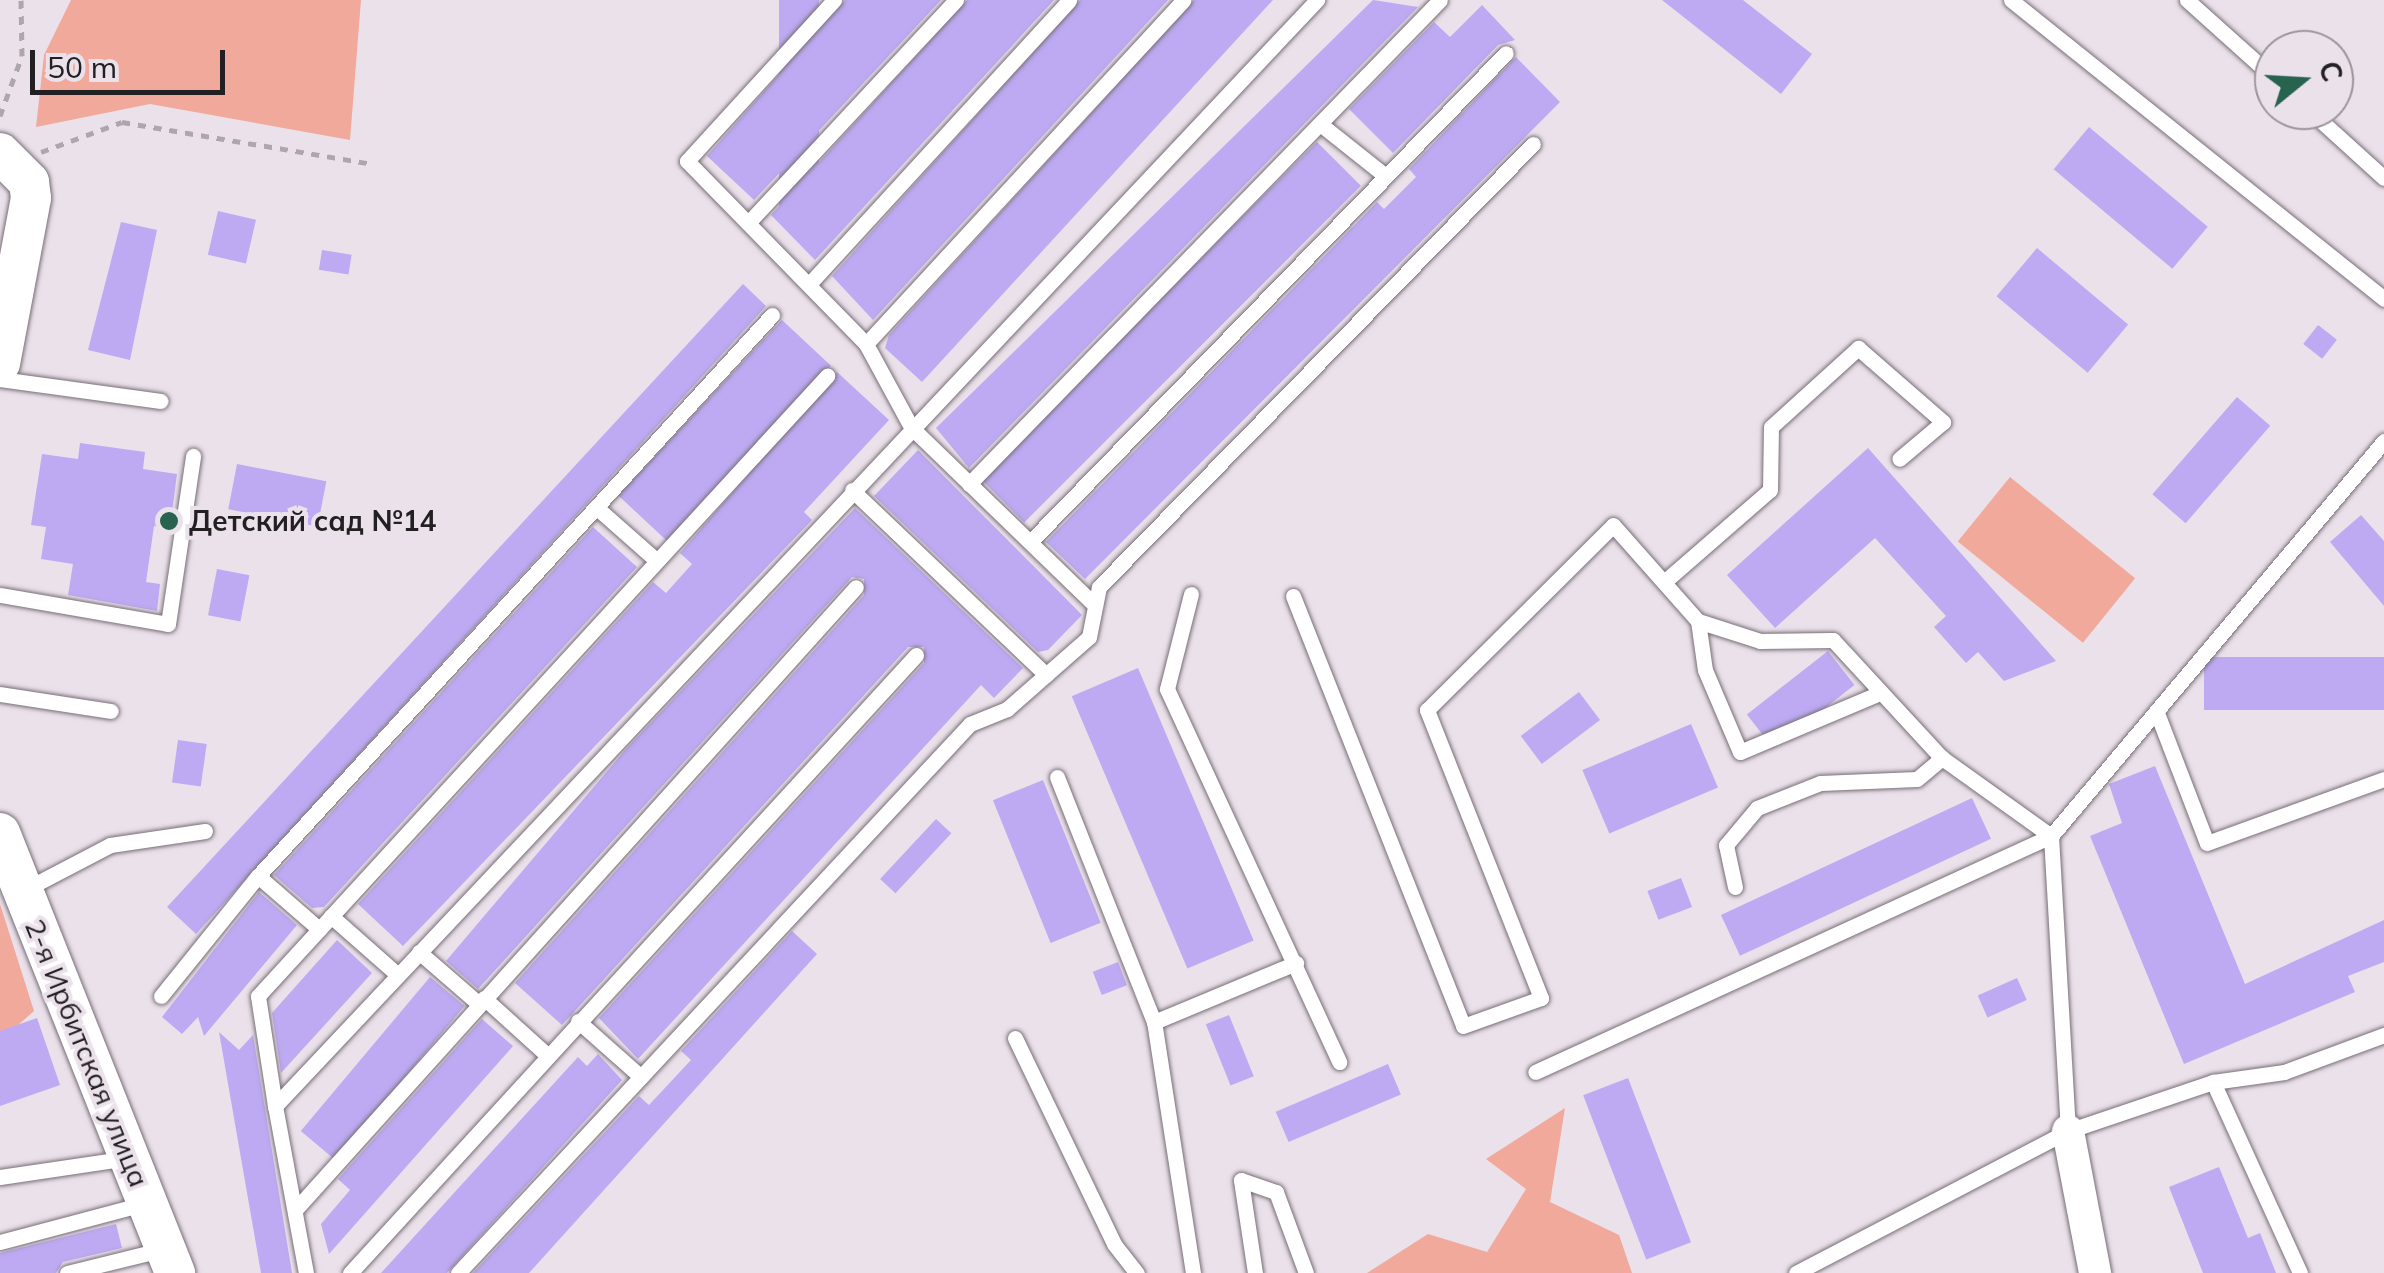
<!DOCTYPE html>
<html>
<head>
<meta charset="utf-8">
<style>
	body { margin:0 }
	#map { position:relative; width:2384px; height:1273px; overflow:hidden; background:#ebe1ea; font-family:Mulish,sans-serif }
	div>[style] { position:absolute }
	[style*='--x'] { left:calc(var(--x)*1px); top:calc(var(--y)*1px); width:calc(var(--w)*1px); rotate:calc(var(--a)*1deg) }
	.green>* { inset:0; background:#f0a99a; transform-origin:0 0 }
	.building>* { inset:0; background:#bdaaf2; transform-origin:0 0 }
	.path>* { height:5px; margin-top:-2.5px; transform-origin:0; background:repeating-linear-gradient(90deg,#ada6ad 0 8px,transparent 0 16px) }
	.roads { filter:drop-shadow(0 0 2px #776e77) drop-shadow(0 0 2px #776e77) }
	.service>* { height:15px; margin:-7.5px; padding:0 7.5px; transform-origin:7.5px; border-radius:7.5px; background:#fff }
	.minor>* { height:32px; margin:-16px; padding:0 16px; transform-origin:16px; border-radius:16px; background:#fff }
	.tertiary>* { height:40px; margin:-20px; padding:0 20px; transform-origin:20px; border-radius:20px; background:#fff }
	.dots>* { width:28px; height:28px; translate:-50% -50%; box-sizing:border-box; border:5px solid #ebe1ea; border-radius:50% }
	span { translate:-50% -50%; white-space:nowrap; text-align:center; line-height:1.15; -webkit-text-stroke:8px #ebe1ea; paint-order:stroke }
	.poi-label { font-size:28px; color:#232023; font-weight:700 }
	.left { translate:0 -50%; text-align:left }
	.street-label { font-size:28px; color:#232023 }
	.north { position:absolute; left:2254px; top:30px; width:100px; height:100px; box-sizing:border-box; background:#ebe1ea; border:2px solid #9b949a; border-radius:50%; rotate:72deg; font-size:28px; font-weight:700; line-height:40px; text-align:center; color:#232023 }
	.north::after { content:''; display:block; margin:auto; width:35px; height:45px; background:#27634f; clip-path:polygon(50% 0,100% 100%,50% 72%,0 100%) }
	.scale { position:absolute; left:30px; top:50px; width:195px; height:45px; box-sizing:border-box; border:5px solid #232023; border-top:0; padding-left:12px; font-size:30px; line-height:35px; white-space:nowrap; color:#232023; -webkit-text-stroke:8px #ebe1ea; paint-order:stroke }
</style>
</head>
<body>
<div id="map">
	<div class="green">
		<div style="clip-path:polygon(71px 0,361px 0,350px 140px,150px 104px,36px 127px,44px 55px)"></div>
		<div style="left:2010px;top:477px;width:161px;height:83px;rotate:39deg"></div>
		<div style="clip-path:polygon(0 904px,34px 1011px,0 1041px)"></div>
		<div style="clip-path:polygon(1565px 1108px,1550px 1202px,1619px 1235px,1632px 1273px,1367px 1273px,1428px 1234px,1487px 1252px,1526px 1189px,1486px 1159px)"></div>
	</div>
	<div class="building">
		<div style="left:779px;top:0;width:40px;height:214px"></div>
		<div style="clip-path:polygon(845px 0,941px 0,754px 200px,707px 156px)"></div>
		<div style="clip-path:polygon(967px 0,1054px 0,815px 260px,771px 215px)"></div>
		<div style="clip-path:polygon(1080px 0,1168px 0,873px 320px,832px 276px)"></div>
		<div style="clip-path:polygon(1194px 0,1273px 0,922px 382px,885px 348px,889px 335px)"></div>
		<div style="clip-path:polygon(1373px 0,1418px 7px,969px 468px,936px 428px)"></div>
		<div style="clip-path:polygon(1662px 0,1743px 0,1812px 54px,1781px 94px)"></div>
		<div style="clip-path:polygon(1482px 5px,1515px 40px,1498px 45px,1393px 153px,1349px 109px,1434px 22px,1450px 37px)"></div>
		<div style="clip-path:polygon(1516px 57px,1560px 102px,1085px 579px,1046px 542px,1377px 202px,1384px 209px,1416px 177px,1409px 169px)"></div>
		<div style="left:2089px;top:127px;width:155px;height:55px;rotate:40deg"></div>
		<div style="left:1317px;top:142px;width:62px;height:476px;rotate:45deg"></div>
		<div style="left:218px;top:211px;width:39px;height:45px;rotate:13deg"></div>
		<div style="clip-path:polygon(121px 222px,157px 230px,130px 360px,88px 350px)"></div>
		<div style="left:2037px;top:248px;width:119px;height:63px;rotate:40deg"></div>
		<div style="left:322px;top:250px;width:30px;height:20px;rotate:9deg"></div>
		<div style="clip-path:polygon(743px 284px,766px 306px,196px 934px,167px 907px)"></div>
		<div style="left:782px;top:320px;width:67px;height:240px;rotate:43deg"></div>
		<div style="left:2318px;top:325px;width:24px;height:24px;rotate:38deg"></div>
		<div style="clip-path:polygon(837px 372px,889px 420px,804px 512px,812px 520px,403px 946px,358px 904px,653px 582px,666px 593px,692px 564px,680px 553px)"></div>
		<div style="left:2237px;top:397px;width:44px;height:129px;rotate:41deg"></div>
		<div style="clip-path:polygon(80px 443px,145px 452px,143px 469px,177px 474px,170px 528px,154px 526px,146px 582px,160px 584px,157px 611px,68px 595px,73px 564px,41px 559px,46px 527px,31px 525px,42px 454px,78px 459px)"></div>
		<div style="clip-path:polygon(1868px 448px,2056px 661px,2004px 681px,1978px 652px,1966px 663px,1934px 627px,1946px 616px,1875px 538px,1775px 628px,1727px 575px)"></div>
		<div style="clip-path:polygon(918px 450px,1082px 615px,1048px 650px,1038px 652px,874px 496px)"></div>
		<div style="left:237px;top:464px;width:91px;height:46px;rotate:11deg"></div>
		<div style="clip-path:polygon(855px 508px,1023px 668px,994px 698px,981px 685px,638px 1059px,599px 1018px,924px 663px,924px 647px,908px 647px,562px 1025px,515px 983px,864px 595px,864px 579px,852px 577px,478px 989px,446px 961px,626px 749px)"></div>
		<div style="clip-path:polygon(2361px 515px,2384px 541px,2384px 606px,2330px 542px)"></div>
		<div style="clip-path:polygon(593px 527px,637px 567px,324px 907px,312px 908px,274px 875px)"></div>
		<div style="left:217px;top:569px;width:33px;height:47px;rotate:11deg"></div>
		<div style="left:1828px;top:651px;width:43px;height:103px;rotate:52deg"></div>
		<div style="left:2384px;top:657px;width:53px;height:180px;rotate:90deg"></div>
		<div style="left:1138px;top:668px;width:296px;height:72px;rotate:67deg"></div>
		<div style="left:1579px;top:692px;width:35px;height:73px;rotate:53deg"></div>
		<div style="left:1691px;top:724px;width:69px;height:118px;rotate:67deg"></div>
		<div style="left:178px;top:740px;width:29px;height:43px;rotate:8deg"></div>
		<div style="clip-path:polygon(2155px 766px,2245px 984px,2384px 920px,2384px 962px,2348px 976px,2355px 992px,2184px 1064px,2090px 836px,2122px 823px,2109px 784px)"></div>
		<div style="left:1043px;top:780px;width:154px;height:54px;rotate:68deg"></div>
		<div style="left:1972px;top:798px;width:45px;height:277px;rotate:65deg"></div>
		<div style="left:936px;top:819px;width:21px;height:82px;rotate:43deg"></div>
		<div style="left:1681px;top:878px;width:31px;height:36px;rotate:69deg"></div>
		<div style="clip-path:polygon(259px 892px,297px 925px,204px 1036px,198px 1017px,182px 1034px,162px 1017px)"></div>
		<div style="clip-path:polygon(792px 931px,817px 954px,529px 1273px,473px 1273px,639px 1096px,649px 1105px,691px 1060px,681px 1051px)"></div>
		<div style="clip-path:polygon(337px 940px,372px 973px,281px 1073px,272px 1013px)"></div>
		<div style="left:1118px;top:962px;width:25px;height:27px;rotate:69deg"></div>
		<div style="left:430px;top:977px;width:45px;height:201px;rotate:40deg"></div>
		<div style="left:2017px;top:978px;width:24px;height:43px;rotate:66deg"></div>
		<div style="left:1229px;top:1015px;width:66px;height:25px;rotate:68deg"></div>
		<div style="clip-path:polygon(37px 1018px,60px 1085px,0 1106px,0 1031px)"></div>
		<div style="clip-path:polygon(482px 1019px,513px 1046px,329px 1254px,321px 1224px,350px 1190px,338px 1179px)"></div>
		<div style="clip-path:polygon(219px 1032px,239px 1050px,253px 1035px,292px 1273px,261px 1273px)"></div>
		<div style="clip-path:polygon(598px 1054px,622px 1080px,447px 1273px,381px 1273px,578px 1057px,587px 1066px)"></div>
		<div style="left:1388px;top:1064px;width:33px;height:122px;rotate:67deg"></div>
		<div style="left:1628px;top:1078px;width:176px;height:48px;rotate:69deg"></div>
		<div style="clip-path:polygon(2219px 1167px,2248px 1238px,2260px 1233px,2276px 1273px,2203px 1273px,2169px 1187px)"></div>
		<div style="clip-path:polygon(116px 1224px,122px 1248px,63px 1262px,56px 1273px,0 1273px,0 1253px)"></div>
	</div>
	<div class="path">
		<div style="--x:0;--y:116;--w:64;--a:-69.9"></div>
		<div style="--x:22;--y:56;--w:56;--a:-91"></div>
		<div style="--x:41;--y:152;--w:86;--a:-20.3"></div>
		<div style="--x:122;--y:122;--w:249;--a:9.5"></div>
	</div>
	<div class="roads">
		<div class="service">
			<div style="--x:834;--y:0;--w:218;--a:132.4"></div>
			<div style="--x:687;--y:161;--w:256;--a:45.6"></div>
			<div style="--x:866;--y:344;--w:94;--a:61.5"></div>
			<div style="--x:911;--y:427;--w:256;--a:44.1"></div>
			<div style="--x:2011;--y:0;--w:478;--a:38.7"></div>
			<div style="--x:2187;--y:0;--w:117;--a:41.9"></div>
			<div style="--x:2309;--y:110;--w:101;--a:42.2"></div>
			<div style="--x:1324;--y:127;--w:75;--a:38.5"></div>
			<div style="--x:748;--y:223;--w:305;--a:-47"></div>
			<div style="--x:811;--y:282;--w:382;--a:-47.5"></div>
			<div style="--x:866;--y:344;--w:468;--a:-47.3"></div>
			<div style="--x:0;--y:379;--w:162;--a:7.8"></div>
			<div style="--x:969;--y:484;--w:675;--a:-45.78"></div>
			<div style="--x:852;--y:490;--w:268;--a:43.6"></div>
			<div style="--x:596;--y:507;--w:81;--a:41.5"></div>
			<div style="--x:1030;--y:542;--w:682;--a:-45.77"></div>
			<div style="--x:1664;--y:582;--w:140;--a:-41"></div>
			<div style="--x:1770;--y:490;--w:63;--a:-89.1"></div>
			<div style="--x:1771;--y:427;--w:118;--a:-42.2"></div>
			<div style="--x:1858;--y:348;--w:113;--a:41"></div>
			<div style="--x:1943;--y:422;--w:57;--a:139.9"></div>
			<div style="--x:1191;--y:594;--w:98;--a:104.2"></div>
			<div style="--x:1167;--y:689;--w:411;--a:65.2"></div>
			<div style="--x:0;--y:595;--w:170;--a:9.8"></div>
			<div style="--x:168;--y:624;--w:170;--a:-81.5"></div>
			<div style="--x:1293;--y:596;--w:462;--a:68.4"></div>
			<div style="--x:1463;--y:1026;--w:83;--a:-19.7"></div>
			<div style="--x:1541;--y:998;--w:310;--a:-111.6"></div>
			<div style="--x:1427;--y:710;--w:262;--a:-44.8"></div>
			<div style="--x:1613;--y:525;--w:128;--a:48.5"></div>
			<div style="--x:1698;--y:621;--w:65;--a:17.9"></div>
			<div style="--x:1760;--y:641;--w:73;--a:-0.8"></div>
			<div style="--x:1833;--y:640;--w:161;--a:47.3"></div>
			<div style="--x:1942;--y:758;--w:134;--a:35.6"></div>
			<div style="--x:2051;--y:836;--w:567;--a:155.42"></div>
			<div style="--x:1698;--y:621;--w:49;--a:81.9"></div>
			<div style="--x:1705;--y:670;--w:89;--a:66.9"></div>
			<div style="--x:1740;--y:752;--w:147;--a:-22.9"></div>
			<div style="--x:0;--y:694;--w:112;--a:8.7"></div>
			<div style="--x:2157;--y:713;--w:139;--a:69"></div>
			<div style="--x:2207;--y:843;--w:188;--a:-19.9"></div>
			<div style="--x:1057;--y:777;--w:264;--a:68.4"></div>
			<div style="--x:258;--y:876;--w:81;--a:41"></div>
			<div style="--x:1735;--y:887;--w:43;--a:-102.1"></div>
			<div style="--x:1726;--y:845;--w:48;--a:-50"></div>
			<div style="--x:1757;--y:808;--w:68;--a:-21.6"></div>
			<div style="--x:1820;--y:783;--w:97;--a:-2.4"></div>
			<div style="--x:1917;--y:779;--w:33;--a:-40"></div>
			<div style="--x:26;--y:889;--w:95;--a:-27.6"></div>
			<div style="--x:110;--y:845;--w:96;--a:-8.4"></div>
			<div style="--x:331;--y:916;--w:89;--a:41.4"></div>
			<div style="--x:419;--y:952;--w:79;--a:40.9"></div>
			<div style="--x:161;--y:996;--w:154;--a:-51.1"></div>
			<div style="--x:258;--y:876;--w:761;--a:-47.5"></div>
			<div style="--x:484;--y:998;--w:84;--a:42.1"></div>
			<div style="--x:578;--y:1021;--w:84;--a:41.6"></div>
			<div style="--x:1015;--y:1038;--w:229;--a:64.3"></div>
			<div style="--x:1114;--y:1244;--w:37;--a:52"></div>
			<div style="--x:2213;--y:1082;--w:72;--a:-8"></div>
			<div style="--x:2284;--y:1072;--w:107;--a:-20.3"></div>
			<div style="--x:275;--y:1106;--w:111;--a:-98.8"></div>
			<div style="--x:258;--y:996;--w:842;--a:-47.46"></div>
			<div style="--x:2068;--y:1131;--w:153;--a:-18.7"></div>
			<div style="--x:2213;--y:1082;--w:210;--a:65.5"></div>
			<div style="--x:0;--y:1177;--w:129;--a:-8.4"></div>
			<div style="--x:295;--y:1210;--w:838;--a:-48"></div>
			<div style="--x:0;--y:1242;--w:152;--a:-14.9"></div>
			<div style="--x:67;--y:1273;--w:101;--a:-13.8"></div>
			<div style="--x:306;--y:1273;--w:170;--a:-100.5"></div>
			<div style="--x:275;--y:1106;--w:1520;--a:-46.71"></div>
			<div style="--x:350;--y:1273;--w:838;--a:-47.51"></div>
			<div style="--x:458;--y:1273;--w:751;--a:-47"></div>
			<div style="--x:970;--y:724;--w:40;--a:-22"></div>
			<div style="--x:1007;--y:709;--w:109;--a:-41.3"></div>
			<div style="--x:1089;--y:637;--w:51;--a:-78.7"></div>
			<div style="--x:1099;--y:587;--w:620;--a:-45.59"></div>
			<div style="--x:1193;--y:1273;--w:254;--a:-98.8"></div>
			<div style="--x:1154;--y:1022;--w:154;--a:-22.6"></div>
			<div style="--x:1255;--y:1273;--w:94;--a:-98.6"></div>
			<div style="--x:1241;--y:1180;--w:37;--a:19"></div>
			<div style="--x:1276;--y:1192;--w:86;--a:69.7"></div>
			<div style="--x:1796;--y:1273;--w:307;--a:-27.6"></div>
			<div style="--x:2068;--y:1131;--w:295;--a:-93.3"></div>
			<div style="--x:2051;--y:836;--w:517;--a:-49.87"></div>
		</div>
		<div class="minor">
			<div style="--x:2068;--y:1131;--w:145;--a:79.2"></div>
		</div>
		<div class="tertiary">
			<div style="--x:0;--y:153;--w:41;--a:45"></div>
			<div style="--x:29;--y:182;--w:16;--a:83"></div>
			<div style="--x:31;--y:198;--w:168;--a:100.6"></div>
			<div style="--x:0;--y:833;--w:474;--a:68.3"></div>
		</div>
	</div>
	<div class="dots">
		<div style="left:169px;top:521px;background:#27634f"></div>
	</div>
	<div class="poi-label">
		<span class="left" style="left:189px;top:521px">Детский сад №14</span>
	</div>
	<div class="street-label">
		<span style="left:87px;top:1053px;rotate:68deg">2-я Ирбитская улица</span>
	</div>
	<div class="north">С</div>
	<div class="scale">50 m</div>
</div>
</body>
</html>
